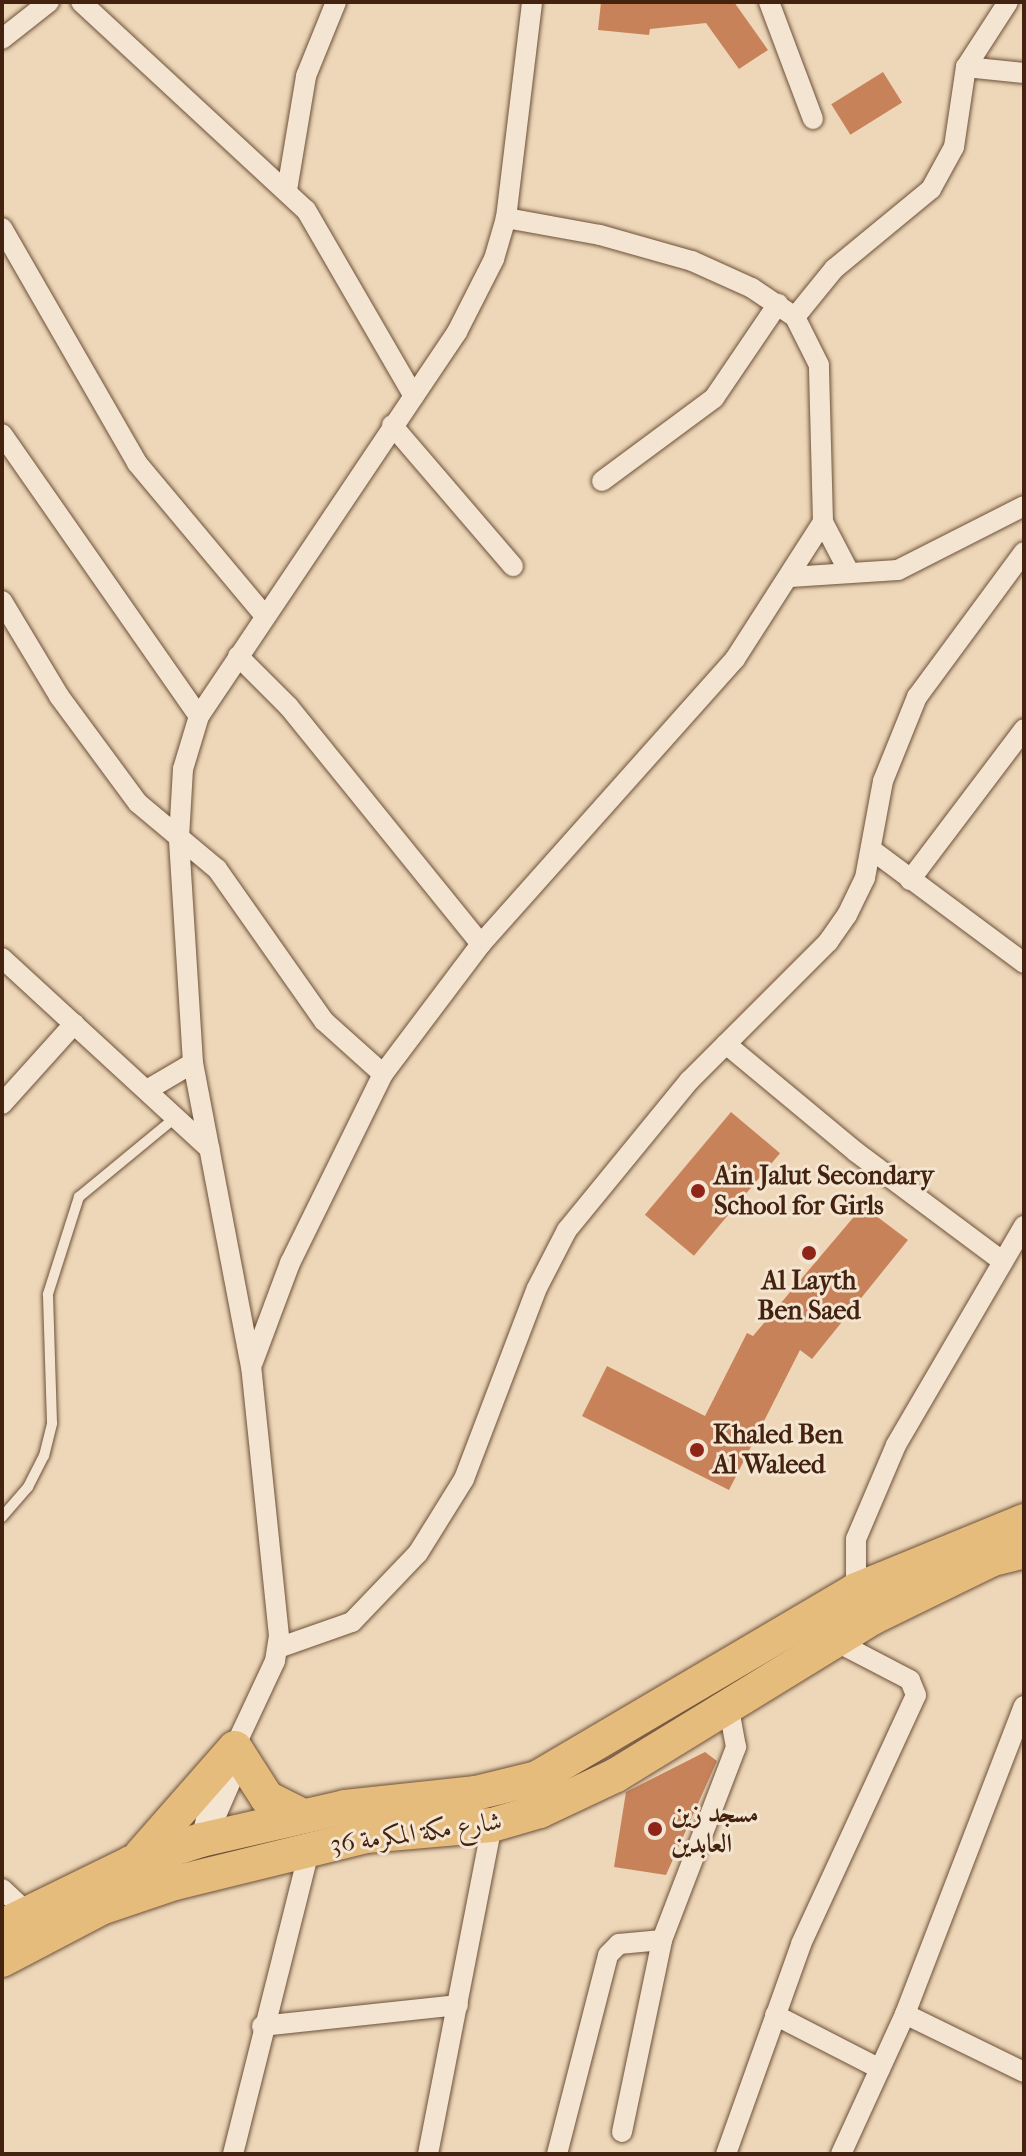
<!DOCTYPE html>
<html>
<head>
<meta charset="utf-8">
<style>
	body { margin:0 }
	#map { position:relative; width:1026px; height:2156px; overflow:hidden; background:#edd7b8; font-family:"IM FELL French Canon",Amiri,serif }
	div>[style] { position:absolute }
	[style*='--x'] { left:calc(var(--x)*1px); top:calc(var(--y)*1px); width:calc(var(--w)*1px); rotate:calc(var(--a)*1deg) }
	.building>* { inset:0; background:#c7825a; transform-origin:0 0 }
	.roads { filter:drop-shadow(0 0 2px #6e5039) drop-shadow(0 0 2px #6e5039) }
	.lane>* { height:10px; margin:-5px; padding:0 5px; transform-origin:5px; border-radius:5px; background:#f3e5d1 }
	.street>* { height:20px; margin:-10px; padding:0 10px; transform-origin:10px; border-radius:10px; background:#f3e5d1 }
	.primary>* { height:34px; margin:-17px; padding:0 17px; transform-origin:17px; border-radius:17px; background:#e6bc7c }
	.dots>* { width:22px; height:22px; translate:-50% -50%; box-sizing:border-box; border:4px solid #f3e5d1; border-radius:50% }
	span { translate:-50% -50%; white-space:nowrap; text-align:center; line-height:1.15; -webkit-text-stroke:6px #f3e5d1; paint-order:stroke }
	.poi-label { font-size:26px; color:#43230f; font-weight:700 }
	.left { translate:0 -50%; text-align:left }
	.street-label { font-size:26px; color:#43230f }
	.frame { position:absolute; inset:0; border:4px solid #43230f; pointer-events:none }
</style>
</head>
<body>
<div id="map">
	<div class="building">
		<div style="clip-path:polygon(601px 2px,734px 2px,768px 50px,739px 69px,706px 23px,650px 29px,649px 35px,598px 30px)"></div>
		<div style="left:883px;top:72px;width:36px;height:61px;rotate:58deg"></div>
		<div style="left:731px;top:1112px;width:64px;height:134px;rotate:40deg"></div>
		<div style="clip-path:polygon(863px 1206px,908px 1240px,812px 1359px,800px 1350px,729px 1490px,582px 1416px,607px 1366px,705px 1416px,747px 1333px,753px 1336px)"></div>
		<div style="clip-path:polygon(705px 1752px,717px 1761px,666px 1875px,614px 1867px,626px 1792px)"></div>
	</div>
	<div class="roads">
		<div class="lane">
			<div style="--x:2;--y:1517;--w:40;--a:-49"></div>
			<div style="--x:28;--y:1487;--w:35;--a:-63"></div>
			<div style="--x:44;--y:1456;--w:34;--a:-76"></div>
			<div style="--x:52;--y:1423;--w:129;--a:-91.8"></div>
			<div style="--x:48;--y:1294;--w:102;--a:-72.3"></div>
			<div style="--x:79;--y:1197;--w:126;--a:-39.5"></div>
		</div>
		<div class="street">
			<div style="--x:81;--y:2;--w:306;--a:42.8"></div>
			<div style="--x:306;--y:210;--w:215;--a:59.9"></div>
			<div style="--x:769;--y:2;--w:125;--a:69.4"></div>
			<div style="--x:2;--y:39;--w:60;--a:-38.2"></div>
			<div style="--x:966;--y:67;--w:58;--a:5.9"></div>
			<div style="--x:287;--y:190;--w:116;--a:-80.5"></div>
			<div style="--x:306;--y:76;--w:80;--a:-67.9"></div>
			<div style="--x:2;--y:228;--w:271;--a:60.1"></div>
			<div style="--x:137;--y:463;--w:199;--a:50.1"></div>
			<div style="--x:795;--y:317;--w:62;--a:-50.9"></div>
			<div style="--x:834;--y:269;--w:126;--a:-39.5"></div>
			<div style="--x:931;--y:189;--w:48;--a:-61.3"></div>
			<div style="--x:954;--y:147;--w:81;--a:-81.5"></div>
			<div style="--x:966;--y:67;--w:77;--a:-57.1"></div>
			<div style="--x:392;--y:425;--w:186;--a:49.4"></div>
			<div style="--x:2;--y:434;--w:344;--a:55.1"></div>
			<div style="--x:602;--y:481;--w:139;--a:-36.5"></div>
			<div style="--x:714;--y:398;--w:114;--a:-55.8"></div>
			<div style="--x:823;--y:522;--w:54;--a:62.5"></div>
			<div style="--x:790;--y:577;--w:108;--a:-3.7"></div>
			<div style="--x:898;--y:570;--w:141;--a:-26.9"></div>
			<div style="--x:2;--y:601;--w:111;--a:59"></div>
			<div style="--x:59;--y:696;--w:133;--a:53.6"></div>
			<div style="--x:138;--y:803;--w:103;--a:39.9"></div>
			<div style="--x:217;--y:869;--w:186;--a:54.9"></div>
			<div style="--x:324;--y:1021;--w:79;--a:41.9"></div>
			<div style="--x:238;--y:656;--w:72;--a:45"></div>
			<div style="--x:289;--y:707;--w:305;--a:51"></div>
			<div style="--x:872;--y:850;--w:189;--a:36.6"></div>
			<div style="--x:910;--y:880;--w:189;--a:-52.9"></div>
			<div style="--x:2;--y:958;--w:282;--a:42.6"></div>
			<div style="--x:726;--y:1044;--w:169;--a:39.7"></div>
			<div style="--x:856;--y:1152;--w:181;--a:36.7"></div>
			<div style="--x:147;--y:1090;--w:53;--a:-30.4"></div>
			<div style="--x:2;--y:1104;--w:108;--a:-48"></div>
			<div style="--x:253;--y:1362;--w:106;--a:-69.5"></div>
			<div style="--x:290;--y:1263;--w:211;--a:-63.8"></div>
			<div style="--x:383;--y:1074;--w:163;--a:-53"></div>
			<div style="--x:481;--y:944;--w:382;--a:-48.3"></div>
			<div style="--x:735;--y:659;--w:163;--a:-57.3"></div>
			<div style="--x:823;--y:522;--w:157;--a:-91.5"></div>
			<div style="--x:819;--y:365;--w:54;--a:-116.6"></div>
			<div style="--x:795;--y:317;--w:52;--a:-146"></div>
			<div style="--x:752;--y:288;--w:66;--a:-155.8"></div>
			<div style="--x:692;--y:261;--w:96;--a:-164.2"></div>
			<div style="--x:600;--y:235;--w:96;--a:-169.7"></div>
			<div style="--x:856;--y:1590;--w:51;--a:-90"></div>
			<div style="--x:856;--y:1539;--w:102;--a:-66.9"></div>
			<div style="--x:896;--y:1445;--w:254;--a:-59.7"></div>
			<div style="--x:278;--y:1648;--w:78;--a:-19.4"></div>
			<div style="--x:352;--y:1622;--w:95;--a:-46.3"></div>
			<div style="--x:418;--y:1553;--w:87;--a:-58.1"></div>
			<div style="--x:464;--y:1479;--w:204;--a:-69.1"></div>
			<div style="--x:537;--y:1288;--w:65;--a:-62.7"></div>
			<div style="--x:567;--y:1230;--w:193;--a:-50.7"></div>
			<div style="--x:689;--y:1081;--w:197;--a:-45"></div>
			<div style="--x:828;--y:942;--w:33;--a:-55"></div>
			<div style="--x:847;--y:915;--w:41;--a:-64.1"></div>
			<div style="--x:865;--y:878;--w:99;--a:-79.5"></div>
			<div style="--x:883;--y:781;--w:91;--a:-68"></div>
			<div style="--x:917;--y:697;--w:180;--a:-53.6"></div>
			<div style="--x:231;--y:1755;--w:104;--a:-64.9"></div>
			<div style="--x:275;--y:1661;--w:25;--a:-81"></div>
			<div style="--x:279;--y:1636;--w:270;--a:-95.9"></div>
			<div style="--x:251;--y:1367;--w:309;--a:-100.8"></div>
			<div style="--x:193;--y:1063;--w:225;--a:-93.6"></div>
			<div style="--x:179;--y:838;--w:69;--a:-86.7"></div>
			<div style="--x:183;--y:769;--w:55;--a:-73.2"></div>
			<div style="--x:199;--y:716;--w:463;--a:-56.1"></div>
			<div style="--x:457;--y:332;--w:82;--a:-63.1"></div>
			<div style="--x:494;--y:259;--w:43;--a:-73.7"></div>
			<div style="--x:506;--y:218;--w:218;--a:-83.1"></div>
			<div style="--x:214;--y:1820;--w:50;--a:-66.5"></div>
			<div style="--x:234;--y:1774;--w:22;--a:-87"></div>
			<div style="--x:201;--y:1840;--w:60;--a:-76.4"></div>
			<div style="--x:2;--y:1889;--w:35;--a:43"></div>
			<div style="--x:905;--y:2014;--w:132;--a:26"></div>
			<div style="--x:775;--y:2015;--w:118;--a:27.2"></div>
			<div style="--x:262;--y:2026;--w:197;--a:-6.1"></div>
			<div style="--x:622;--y:2132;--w:196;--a:-78.2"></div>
			<div style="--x:662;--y:1940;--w:207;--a:-69"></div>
			<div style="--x:736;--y:1747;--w:44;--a:-100.5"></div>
			<div style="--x:233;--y:2154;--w:316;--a:-75.9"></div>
			<div style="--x:428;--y:2154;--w:335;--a:-79"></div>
			<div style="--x:557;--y:2154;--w:205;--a:-75.6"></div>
			<div style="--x:608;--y:1955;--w:16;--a:-45"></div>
			<div style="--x:619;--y:1944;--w:43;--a:-5.3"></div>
			<div style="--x:726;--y:2154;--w:223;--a:-70.3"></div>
			<div style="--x:801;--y:1944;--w:274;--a:-65.2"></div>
			<div style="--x:916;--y:1695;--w:16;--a:-112"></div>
			<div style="--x:910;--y:1680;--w:82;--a:-152.5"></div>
			<div style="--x:841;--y:2154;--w:154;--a:-65.4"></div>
			<div style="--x:905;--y:2014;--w:330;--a:-68.9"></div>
		</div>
		<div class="primary">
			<div style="--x:141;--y:1855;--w:142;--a:-48.7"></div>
			<div style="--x:235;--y:1748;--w:59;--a:57.4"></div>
			<div style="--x:267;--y:1798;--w:40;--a:26.6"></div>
			<div style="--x:2;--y:1926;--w:144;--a:-26"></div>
			<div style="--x:131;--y:1863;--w:74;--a:-18.2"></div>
			<div style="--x:201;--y:1840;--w:148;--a:-12.9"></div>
			<div style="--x:345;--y:1807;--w:132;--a:-6.1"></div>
			<div style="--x:476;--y:1793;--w:63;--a:-13.8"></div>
			<div style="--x:537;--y:1778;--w:370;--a:-30.5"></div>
			<div style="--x:856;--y:1590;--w:182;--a:-22.3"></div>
			<div style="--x:2;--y:1960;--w:112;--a:-27.7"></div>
			<div style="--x:101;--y:1908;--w:78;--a:-18.7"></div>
			<div style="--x:175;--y:1883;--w:197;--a:-13.8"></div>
			<div style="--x:366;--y:1836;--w:126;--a:-5"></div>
			<div style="--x:492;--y:1825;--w:50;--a:-16.3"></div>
			<div style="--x:540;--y:1811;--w:84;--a:-25.3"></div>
			<div style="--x:616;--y:1775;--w:300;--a:-31.5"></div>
			<div style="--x:872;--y:1618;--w:135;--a:-26"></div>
			<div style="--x:993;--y:1559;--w:32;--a:-14"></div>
		</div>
	</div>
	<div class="dots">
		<div style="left:698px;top:1191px;background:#8f2418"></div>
		<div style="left:809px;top:1253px;background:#8f2418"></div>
		<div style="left:697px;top:1450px;background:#8f2418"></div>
		<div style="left:655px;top:1829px;background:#8f2418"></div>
	</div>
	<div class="poi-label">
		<span class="left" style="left:714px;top:1191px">Ain Jalut Secondary<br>School for Girls</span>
		<span style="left:809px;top:1296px">Al Layth<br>Ben Saed</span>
		<span class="left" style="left:713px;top:1450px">Khaled Ben<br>Al Waleed</span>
		<span class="left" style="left:671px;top:1829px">مسجد زين<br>العابدين</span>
	</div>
	<div class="street-label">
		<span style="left:416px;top:1833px;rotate:-8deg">شارع مكة المكرمة 36</span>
	</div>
	<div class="frame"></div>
</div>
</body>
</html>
